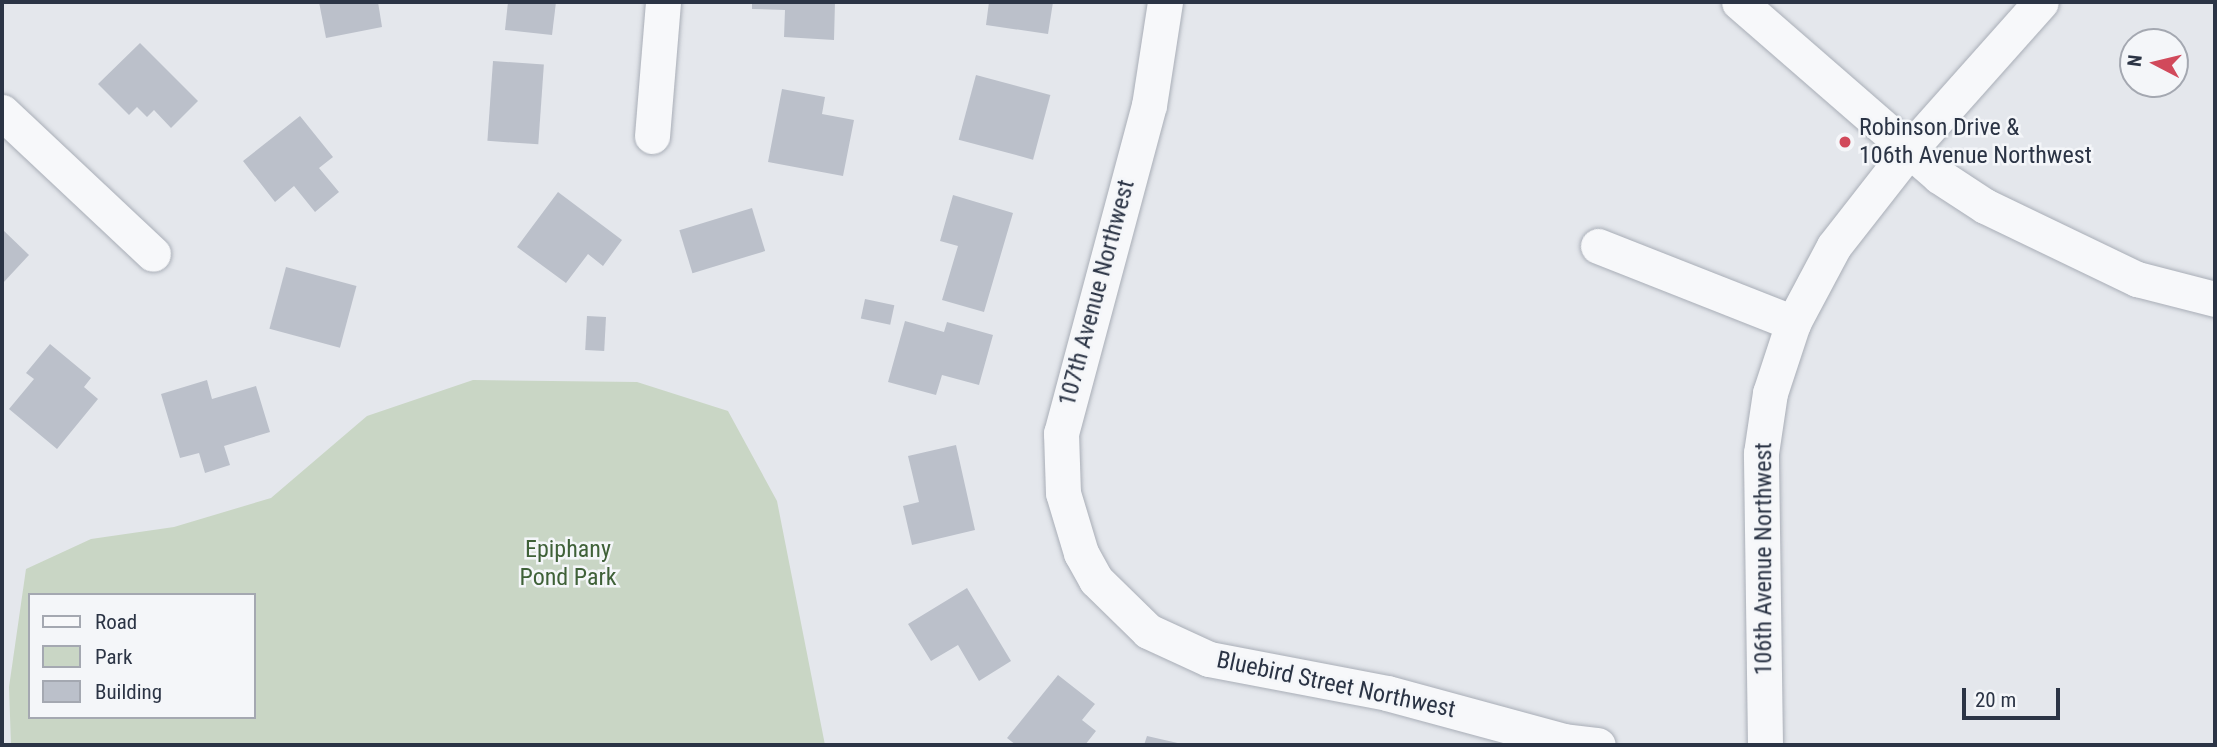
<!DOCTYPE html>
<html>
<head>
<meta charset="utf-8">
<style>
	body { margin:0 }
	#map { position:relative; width:2217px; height:747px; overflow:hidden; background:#e4e7ec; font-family:"Roboto Condensed",sans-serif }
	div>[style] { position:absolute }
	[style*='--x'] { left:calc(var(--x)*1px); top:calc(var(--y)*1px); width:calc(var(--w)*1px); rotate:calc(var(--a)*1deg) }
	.green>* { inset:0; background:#c9d6c5 }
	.building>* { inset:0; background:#bbc0ca; transform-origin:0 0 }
	.roads { filter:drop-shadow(0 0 2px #a9aeb7) drop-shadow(0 0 2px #a9aeb7) }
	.minor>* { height:35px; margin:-17.5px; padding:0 17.5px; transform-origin:17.5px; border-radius:17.5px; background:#f7f8fa }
	.dots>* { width:19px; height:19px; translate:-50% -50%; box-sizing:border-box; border:4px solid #f4f6f9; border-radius:50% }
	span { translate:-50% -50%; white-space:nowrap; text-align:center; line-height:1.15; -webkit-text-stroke:5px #f4f6f9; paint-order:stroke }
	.poi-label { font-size:24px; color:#2b3445 }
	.left { translate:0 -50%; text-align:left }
	.street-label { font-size:24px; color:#2b3445 }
	.park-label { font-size:24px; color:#3f6138 }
	.frame { position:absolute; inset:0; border:4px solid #2b3445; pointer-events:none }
	.legend { position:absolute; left:28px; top:593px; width:228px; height:126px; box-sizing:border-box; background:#f4f6f9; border:2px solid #a4a8b1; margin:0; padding:9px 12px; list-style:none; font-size:21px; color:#2b3445 }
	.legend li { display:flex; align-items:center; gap:14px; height:35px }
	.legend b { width:35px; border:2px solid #a4a8b1 }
	.north { position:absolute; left:2119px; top:28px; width:70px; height:70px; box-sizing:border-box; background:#f4f6f9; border:2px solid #a4a8b1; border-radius:50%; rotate:277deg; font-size:19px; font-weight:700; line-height:28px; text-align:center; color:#2b3445 }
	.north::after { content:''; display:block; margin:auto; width:24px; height:32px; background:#d1495b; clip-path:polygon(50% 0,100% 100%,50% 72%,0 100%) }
	.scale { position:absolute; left:1962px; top:688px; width:98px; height:32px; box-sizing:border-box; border:4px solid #2b3445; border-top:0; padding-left:9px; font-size:21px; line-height:24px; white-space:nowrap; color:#2b3445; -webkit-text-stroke:5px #f4f6f9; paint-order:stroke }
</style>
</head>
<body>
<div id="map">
	<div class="green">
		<div style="clip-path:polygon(evenodd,473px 380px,637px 382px,728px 411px,777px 501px,825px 745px,11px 745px,9px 687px,26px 569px,91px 539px,174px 527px,271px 498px,367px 416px,473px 380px,30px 595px,254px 595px,254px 717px,30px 717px,30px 595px)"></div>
	</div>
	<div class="building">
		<div style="clip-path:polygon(319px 2px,378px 2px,382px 27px,326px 38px)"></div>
		<div style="clip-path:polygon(508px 2px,556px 2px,552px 35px,505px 30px)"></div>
		<div style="clip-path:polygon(752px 2px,835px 2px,834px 40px,784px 37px,785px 10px,752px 9px)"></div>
		<div style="clip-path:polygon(989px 2px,1053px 2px,1048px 34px,986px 25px)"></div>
		<div style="clip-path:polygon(140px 43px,198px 101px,171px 128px,154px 110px,147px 117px,137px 107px,129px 115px,98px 84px)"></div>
		<div style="left:493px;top:61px;width:51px;height:80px;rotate:4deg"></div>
		<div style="left:976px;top:75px;width:77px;height:67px;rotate:15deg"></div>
		<div style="clip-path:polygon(782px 89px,825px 97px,822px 114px,854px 120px,843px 176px,768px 162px)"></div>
		<div style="clip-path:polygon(300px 116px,333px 157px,319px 168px,339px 192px,315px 212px,294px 186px,275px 202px,243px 161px)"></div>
		<div style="clip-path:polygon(558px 192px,622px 240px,603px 266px,588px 254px,566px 283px,517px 247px)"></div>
		<div style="clip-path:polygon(953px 195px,1013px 213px,984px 312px,942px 300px,958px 246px,940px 241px)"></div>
		<div style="left:752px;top:208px;width:45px;height:76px;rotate:73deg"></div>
		<div style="clip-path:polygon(2px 229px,29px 255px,2px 284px)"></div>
		<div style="left:286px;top:267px;width:73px;height:64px;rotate:15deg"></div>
		<div style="left:865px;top:299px;width:30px;height:20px;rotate:12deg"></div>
		<div style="left:587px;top:316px;width:19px;height:34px;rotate:3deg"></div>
		<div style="clip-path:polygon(905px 321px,944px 332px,947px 322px,993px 335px,979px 385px,942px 375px,936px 395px,888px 382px)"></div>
		<div style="clip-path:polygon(50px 344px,91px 378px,84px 387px,98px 399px,57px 449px,9px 409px,34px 379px,26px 373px)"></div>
		<div style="clip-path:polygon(207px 380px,212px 399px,256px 386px,270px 432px,224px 446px,230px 465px,205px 473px,199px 453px,180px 458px,161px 394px)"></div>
		<div style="clip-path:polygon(956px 445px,975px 530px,912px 545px,903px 506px,919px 502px,908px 456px)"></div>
		<div style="clip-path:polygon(967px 588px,1011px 661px,979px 681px,958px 645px,931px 661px,908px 624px)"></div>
		<div style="clip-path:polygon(1058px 675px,1095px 704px,1082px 720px,1096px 731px,1085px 745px,1016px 745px,1007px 738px)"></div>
		<div style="clip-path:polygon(1147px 736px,1182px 744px,1182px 745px,1144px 745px)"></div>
	</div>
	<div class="roads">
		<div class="minor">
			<div style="--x:1165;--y:2;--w:104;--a:98.8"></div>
			<div style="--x:1149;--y:105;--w:340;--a:105"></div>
			<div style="--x:1061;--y:433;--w:60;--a:88.1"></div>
			<div style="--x:1063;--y:493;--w:63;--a:73.3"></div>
			<div style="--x:1081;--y:553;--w:31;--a:61"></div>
			<div style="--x:1096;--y:580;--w:73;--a:44.4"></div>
			<div style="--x:1148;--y:631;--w:67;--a:24.7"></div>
			<div style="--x:1209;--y:659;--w:181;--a:10.8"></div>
			<div style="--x:1387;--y:693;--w:183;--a:15.2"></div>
			<div style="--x:1564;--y:741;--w:34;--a:7"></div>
			<div style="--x:1739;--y:2;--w:265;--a:41"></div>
			<div style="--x:1939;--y:176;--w:55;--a:33.1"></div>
			<div style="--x:1985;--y:206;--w:169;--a:25.7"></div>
			<div style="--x:2137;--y:279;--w:81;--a:14.4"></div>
			<div style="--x:2;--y:112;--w:207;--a:43.2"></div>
			<div style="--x:652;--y:136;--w:134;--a:-85.3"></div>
			<div style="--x:1598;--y:246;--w:210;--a:21.5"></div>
			<div style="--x:1765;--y:745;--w:292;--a:-90.8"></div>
			<div style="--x:1761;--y:453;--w:61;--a:-81.5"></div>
			<div style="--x:1770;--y:393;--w:74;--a:-71.8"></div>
			<div style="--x:1793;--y:323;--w:87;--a:-62"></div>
			<div style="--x:1834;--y:246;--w:122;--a:-52"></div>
			<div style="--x:1909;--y:150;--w:198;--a:-48.3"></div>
		</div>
	</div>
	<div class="dots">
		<div style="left:1845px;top:142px;background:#d1495b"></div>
	</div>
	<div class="poi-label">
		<span class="left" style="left:1859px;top:142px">Robinson Drive &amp;<br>106th Avenue Northwest</span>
	</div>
	<div class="street-label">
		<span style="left:1097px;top:293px;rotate:-75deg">107th Avenue Northwest</span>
		<span style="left:1764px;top:559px;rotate:-90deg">106th Avenue Northwest</span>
		<span style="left:1336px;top:685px;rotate:12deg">Bluebird Street Northwest</span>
	</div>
	<div class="park-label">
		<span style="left:568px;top:564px">Epiphany<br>Pond Park</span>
	</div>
	<div class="frame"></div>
	<ul class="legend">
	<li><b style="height:9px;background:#f7f8fa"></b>Road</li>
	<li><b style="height:19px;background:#c9d6c5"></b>Park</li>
	<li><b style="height:19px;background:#bbc0ca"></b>Building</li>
	</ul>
	<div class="north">N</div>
	<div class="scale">20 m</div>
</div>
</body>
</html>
